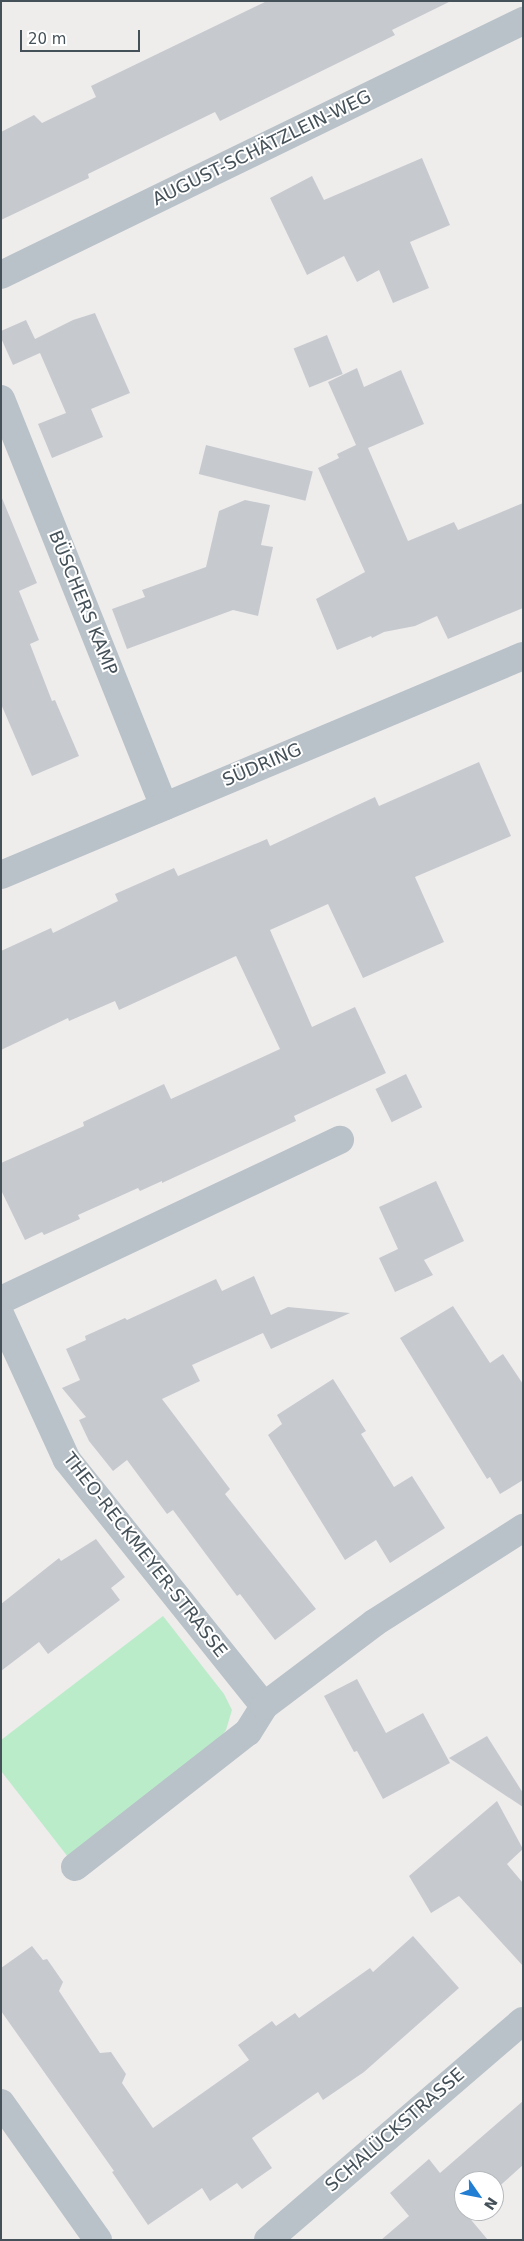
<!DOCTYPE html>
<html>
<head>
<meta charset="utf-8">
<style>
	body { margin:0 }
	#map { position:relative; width:524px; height:2241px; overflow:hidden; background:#efecec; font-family:"DejaVu Sans",sans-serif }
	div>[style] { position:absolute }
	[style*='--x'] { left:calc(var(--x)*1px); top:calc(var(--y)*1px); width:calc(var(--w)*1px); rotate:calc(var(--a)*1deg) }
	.green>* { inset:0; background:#bbecca }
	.building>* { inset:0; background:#c6cacf; transform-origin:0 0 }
	.minor>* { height:28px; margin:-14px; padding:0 14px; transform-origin:14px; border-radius:14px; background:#b8c2c8 }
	span { translate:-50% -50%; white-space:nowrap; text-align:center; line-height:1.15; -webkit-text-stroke:4px #fff; paint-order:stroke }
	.street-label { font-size:18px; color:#455158 }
	.frame { position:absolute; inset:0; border:2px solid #455158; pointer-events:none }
	.north { position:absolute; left:454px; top:2171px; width:50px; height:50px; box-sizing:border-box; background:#fff; border:1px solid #b5b9bc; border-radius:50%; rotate:123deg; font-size:14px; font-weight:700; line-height:20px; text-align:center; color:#455158 }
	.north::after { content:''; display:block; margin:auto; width:18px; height:22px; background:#217ed3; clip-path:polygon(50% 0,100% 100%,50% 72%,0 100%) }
	.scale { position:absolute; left:20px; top:30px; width:120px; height:22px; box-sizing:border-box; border:2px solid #455158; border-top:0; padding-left:6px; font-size:15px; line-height:18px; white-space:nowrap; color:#455158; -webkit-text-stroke:4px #fff; paint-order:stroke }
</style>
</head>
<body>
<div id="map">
	<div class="green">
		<div style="clip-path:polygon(163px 1616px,224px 1694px,232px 1710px,226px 1730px,215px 1744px,68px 1857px,1px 1771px,1px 1740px)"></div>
	</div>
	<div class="building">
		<div style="clip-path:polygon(267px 1px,451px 1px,392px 30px,395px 35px,220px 121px,215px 112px,88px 174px,89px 178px,1px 220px,1px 132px,34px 115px,42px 123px,96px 97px,91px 86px)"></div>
		<div style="clip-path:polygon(422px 158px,450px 225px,410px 242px,429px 288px,393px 303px,379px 270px,357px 282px,344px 256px,307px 275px,270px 198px,312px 176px,324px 200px)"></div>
		<div style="clip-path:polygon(95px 313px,130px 393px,91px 409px,103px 437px,52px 458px,38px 424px,66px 413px,40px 353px,13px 365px,1px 338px,1px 331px,26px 320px,35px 339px,73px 320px)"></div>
		<div style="left:327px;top:335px;width:42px;height:36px;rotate:68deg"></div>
		<div style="clip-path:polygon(357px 368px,364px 387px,401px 370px,424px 424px,368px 448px,408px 541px,454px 522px,458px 530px,523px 503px,523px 608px,448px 639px,437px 616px,415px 626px,384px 632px,372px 638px,371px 636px,337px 650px,316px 599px,365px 572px,318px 468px,339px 458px,337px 454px,356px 445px,328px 382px)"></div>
		<div style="left:206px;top:445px;width:110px;height:30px;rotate:14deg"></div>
		<div style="clip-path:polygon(2px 498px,37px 583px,19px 591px,39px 640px,30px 644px,52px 701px,55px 700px,79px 756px,32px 776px,1px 704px)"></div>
		<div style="clip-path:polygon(245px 500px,270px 505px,261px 545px,273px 547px,258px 616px,233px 610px,127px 649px,112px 609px,145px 597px,142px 590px,206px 567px,219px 511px)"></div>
		<div style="clip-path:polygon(479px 762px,511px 836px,415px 877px,444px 942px,363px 978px,328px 904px,270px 930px,312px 1027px,355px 1007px,386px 1073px,294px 1116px,296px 1121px,162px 1183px,162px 1181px,140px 1191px,138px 1188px,78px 1215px,80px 1219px,44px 1235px,42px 1232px,25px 1240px,1px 1190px,1px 1163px,84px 1126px,83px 1122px,164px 1084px,171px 1099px,280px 1049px,236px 956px,119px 1010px,115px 1001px,69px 1021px,68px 1018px,1px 1050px,1px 951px,51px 928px,53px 933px,118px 901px,115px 894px,174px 868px,178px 876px,267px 839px,270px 846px,375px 797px,379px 806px)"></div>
		<div style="left:406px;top:1074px;width:37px;height:34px;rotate:64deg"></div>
		<div style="clip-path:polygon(436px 1181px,464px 1241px,424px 1260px,433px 1275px,395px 1292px,379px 1258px,398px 1249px,379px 1207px)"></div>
		<div style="clip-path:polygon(254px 1276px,271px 1315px,288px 1307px,350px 1313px,271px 1349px,263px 1333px,192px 1365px,200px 1381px,162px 1399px,230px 1489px,225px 1494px,316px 1609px,275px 1640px,240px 1594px,237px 1596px,173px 1510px,167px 1514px,127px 1460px,113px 1471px,89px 1441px,79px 1420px,86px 1417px,62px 1388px,80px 1380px,66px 1349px,86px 1340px,85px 1336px,125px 1318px,127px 1320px,216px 1279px,222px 1291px)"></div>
		<div style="clip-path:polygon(453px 1306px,490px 1363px,503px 1354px,523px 1384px,523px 1480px,500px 1494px,490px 1477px,487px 1479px,400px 1338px)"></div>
		<div style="clip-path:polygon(333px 1379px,366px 1431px,361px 1434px,394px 1487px,412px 1476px,445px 1528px,390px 1563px,376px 1540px,345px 1560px,268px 1435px,282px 1424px,277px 1415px)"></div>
		<div style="clip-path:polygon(96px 1539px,125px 1577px,111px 1588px,120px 1600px,48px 1654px,39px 1642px,1px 1671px,1px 1604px,59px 1558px,61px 1561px)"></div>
		<div style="clip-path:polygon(357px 1679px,386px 1733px,423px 1713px,450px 1763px,383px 1799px,357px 1751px,354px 1752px,324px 1696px)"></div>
		<div style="clip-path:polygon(487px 1736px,523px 1793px,523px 1807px,449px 1758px)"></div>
		<div style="clip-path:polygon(497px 1801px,523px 1849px,507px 1864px,523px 1883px,523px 1966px,459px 1896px,431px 1913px,409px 1876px)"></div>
		<div style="clip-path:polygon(413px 1936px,459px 1988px,364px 2072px,323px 2100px,318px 2092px,252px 2138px,272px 2168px,242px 2189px,237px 2183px,210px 2201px,202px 2188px,148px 2225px,112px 2172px,114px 2171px,1px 2011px,1px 1968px,32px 1946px,43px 1960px,47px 1959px,63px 1982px,59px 1991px,100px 2053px,111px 2052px,126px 2074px,122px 2083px,153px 2128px,249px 2060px,238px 2045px,272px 2021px,276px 2026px,295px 2013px,299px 2018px,370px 1968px,373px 1972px)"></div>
		<div style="clip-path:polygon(523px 2101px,523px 2165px,494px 2191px,494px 2181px,464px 2181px,464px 2211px,472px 2211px,467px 2215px,488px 2240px,381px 2240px,409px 2216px,390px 2193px,429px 2159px,440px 2173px)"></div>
	</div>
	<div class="minor">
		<div style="--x:1;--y:275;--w:581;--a:-25.95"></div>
		<div style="--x:1;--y:399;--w:439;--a:68.2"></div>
		<div style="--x:1;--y:875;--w:566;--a:-22.76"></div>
		<div style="--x:1;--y:1300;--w:375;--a:-25.3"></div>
		<div style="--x:1;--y:1316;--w:158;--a:65.4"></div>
		<div style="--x:67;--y:1460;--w:315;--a:51.3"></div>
		<div style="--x:75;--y:1867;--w:219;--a:-38"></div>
		<div style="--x:248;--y:1732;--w:31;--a:-58"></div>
		<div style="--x:264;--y:1706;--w:138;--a:-37"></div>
		<div style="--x:374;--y:1623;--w:177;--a:-32.5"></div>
		<div style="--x:1;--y:2103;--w:168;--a:54.7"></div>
		<div style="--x:268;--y:2240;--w:336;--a:-40.7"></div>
	</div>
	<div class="street-label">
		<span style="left:262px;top:148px;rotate:-26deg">AUGUST-SCHÄTZLEIN-WEG</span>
		<span style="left:83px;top:603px;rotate:68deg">BÜSCHERS KAMP</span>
		<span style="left:262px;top:765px;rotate:-23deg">SÜDRING</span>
		<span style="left:145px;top:1555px;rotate:52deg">THEO-RECKMEYER-STRASSE</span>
		<span style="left:395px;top:2130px;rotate:-41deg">SCHALÜCKSTRASSE</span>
	</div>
	<div class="frame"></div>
	<div class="north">N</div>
	<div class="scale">20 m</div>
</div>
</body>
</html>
